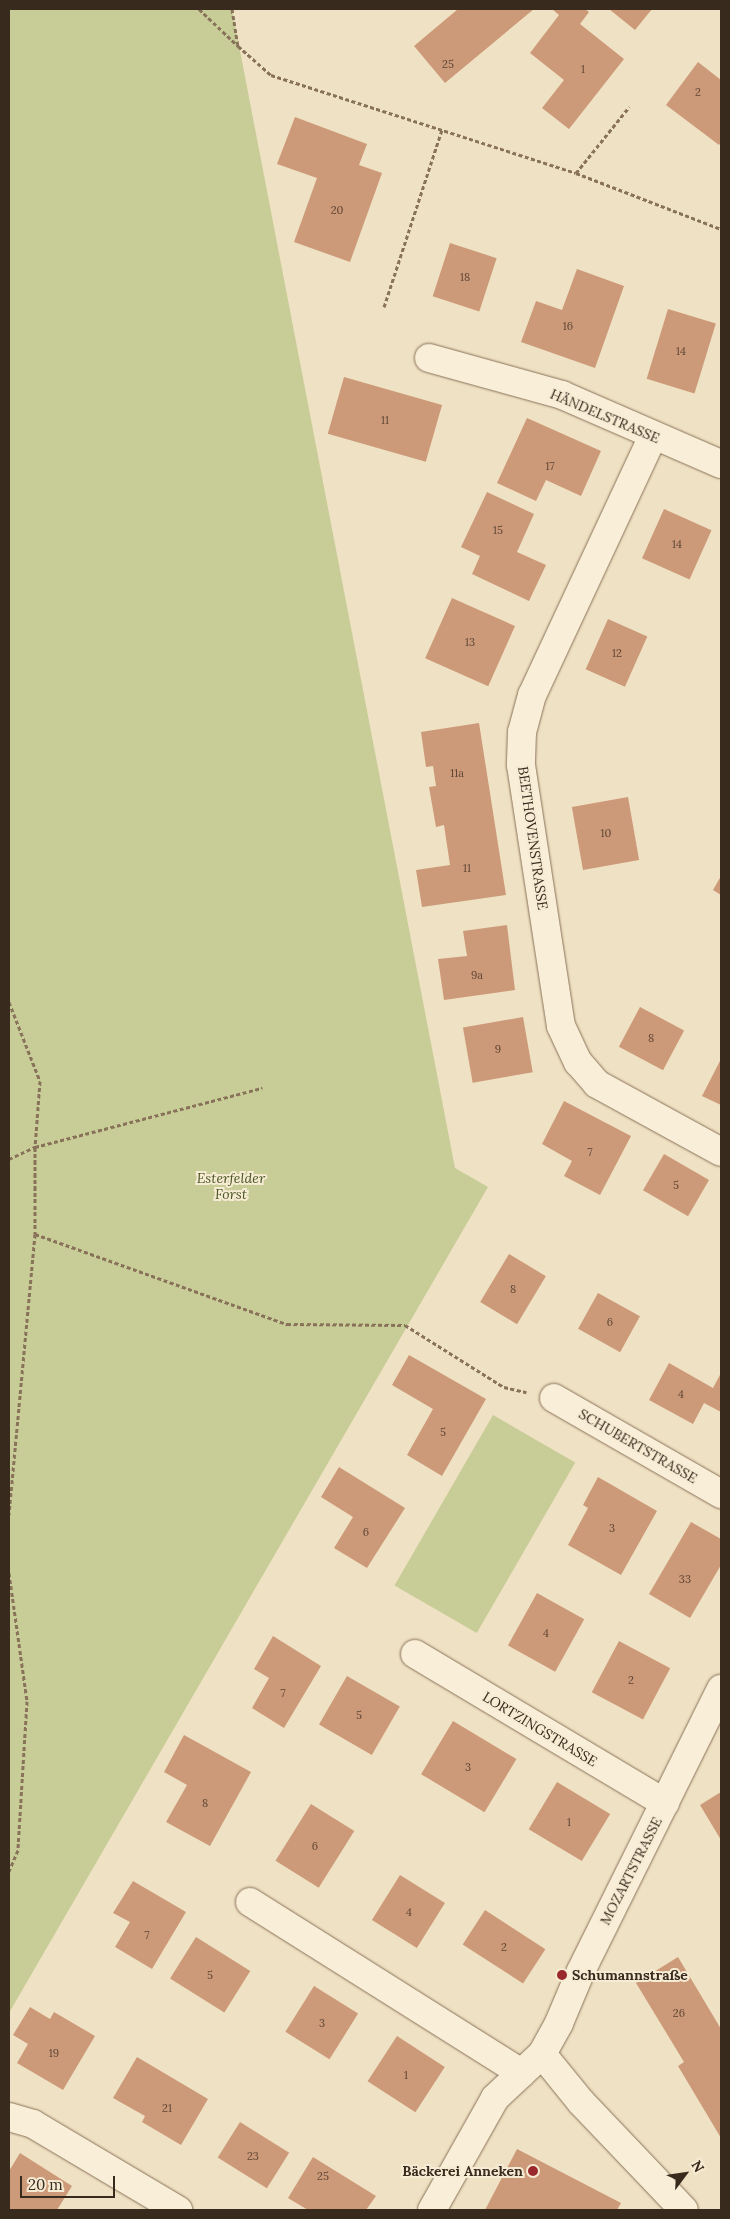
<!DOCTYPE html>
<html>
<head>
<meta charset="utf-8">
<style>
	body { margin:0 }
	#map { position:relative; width:730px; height:2219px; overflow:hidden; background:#efe1c3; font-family:Lora,serif }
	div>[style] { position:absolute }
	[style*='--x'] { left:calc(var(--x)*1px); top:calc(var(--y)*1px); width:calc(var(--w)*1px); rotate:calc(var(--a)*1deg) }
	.green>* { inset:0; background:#c8cd97; transform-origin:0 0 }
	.building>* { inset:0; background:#cd9a79; transform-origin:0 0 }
	.path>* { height:3px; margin-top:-1.5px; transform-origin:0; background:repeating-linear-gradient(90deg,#89725a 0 4px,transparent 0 6.5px) }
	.roads { filter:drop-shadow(0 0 1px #89725a) drop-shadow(0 0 1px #89725a) }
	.minor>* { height:28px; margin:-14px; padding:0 14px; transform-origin:14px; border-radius:14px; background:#f9eed7 }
	.dots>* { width:14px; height:14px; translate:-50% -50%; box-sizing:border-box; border:2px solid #f6ebd3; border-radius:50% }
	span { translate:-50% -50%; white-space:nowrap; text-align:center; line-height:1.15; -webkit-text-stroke:4px #f6ebd3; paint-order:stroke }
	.number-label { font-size:11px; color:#5e4635 }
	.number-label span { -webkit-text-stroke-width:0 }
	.street-label { font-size:14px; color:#392a1e }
	.park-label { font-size:14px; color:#4a5624; font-style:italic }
	.poi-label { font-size:14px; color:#392a1e; font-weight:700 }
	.left { translate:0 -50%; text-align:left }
	.right { translate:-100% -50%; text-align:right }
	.frame { position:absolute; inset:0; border:10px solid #392a1e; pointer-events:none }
	.north { position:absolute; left:660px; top:2149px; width:50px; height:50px; -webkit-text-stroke:4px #f6ebd3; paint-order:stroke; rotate:59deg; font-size:14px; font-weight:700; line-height:20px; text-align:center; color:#392a1e }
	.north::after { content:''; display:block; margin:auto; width:18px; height:22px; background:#392a1e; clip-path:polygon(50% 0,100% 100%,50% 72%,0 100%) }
	.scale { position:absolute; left:20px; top:2176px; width:95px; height:22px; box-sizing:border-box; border:2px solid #392a1e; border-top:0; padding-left:6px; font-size:15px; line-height:18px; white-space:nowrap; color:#392a1e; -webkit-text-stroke:4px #f6ebd3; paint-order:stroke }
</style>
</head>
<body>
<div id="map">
	<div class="green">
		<div style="clip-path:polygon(9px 9px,232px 9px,455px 1168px,488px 1187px,9px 2013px)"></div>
		<div style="left:493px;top:1415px;width:95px;height:197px;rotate:30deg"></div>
	</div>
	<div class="building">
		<div style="clip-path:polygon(458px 9px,534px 9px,445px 83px,414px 46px)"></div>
		<div style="clip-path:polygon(552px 9px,585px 9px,589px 12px,580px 24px,624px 59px,569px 129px,542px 108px,564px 80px,530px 53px,559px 15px)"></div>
		<div style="clip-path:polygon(609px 9px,652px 9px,635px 30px)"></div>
		<div style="clip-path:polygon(698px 62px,721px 80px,721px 142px,719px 145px,666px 105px)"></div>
		<div style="clip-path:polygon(295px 117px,367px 144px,359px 165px,382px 173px,350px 262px,294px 242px,317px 178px,277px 164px)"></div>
		<div style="left:450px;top:243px;width:49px;height:56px;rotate:18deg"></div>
		<div style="clip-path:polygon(577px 269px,624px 286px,595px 368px,521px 342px,536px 301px,562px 310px)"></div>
		<div style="left:668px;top:309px;width:50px;height:73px;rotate:17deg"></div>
		<div style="left:344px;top:377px;width:102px;height:59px;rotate:16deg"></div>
		<div style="clip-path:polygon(527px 418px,601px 451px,581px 496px,546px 480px,536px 501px,497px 483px)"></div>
		<div style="clip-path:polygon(487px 492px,534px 514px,517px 552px,546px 565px,529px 601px,472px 574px,480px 556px,461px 547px)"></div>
		<div style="left:664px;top:509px;width:52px;height:54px;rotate:24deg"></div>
		<div style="left:452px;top:598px;width:69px;height:66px;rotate:24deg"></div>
		<div style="left:608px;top:619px;width:43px;height:55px;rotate:24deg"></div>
		<div style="clip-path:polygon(479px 723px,506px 895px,422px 907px,416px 870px,450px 865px,444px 825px,436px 827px,429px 787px,436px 786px,433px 766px,426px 767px,421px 732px)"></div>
		<div style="left:628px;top:797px;width:64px;height:57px;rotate:80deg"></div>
		<div style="clip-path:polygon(721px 876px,721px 895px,713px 890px)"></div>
		<div style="clip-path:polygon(507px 925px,515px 990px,444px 1000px,438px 959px,467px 956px,463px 931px)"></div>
		<div style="left:640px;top:1007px;width:50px;height:45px;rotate:28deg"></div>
		<div style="left:523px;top:1017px;width:56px;height:61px;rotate:80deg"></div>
		<div style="clip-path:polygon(721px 1059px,721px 1105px,702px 1096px)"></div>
		<div style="clip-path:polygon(564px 1101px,631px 1136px,600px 1195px,564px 1176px,572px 1161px,542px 1144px)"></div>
		<div style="left:664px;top:1154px;width:52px;height:42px;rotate:30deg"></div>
		<div style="left:509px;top:1254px;width:43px;height:56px;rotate:31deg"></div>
		<div style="left:598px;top:1293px;width:48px;height:41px;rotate:29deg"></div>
		<div style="clip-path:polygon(409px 1355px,486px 1399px,442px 1476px,407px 1455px,433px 1409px,392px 1385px)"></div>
		<div style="clip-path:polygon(669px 1363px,713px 1388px,721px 1373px,721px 1412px,704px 1403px,693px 1424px,649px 1400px)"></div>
		<div style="clip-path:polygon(339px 1467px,405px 1508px,367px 1568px,334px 1548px,353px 1517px,321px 1497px)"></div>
		<div style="clip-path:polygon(598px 1477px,657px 1511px,621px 1575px,568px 1545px,588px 1508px,583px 1505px)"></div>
		<div style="clip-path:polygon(691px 1522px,721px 1539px,721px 1565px,690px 1618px,649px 1594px)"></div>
		<div style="left:537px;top:1593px;width:54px;height:60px;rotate:29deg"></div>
		<div style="clip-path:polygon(273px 1636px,321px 1666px,284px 1728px,252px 1708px,269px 1678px,254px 1669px)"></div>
		<div style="left:619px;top:1641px;width:58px;height:58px;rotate:28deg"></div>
		<div style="left:347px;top:1676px;width:61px;height:56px;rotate:30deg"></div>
		<div style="left:453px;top:1721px;width:74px;height:62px;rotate:31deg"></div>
		<div style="clip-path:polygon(184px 1735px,251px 1772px,210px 1846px,166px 1822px,187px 1785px,164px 1772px)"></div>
		<div style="left:557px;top:1782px;width:62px;height:55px;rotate:31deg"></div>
		<div style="clip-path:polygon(721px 1792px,721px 1840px,700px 1805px)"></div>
		<div style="left:311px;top:1804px;width:51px;height:67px;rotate:32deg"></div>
		<div style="left:400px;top:1875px;width:53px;height:53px;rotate:32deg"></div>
		<div style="clip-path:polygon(133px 1881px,186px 1912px,152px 1969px,115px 1947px,130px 1922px,113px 1913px)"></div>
		<div style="left:485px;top:1910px;width:72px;height:41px;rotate:33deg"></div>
		<div style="left:196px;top:1937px;width:64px;height:49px;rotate:32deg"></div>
		<div style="clip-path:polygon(678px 1957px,721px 2029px,721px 2138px,678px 2066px,684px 2062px,636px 1983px)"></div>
		<div style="left:314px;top:1986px;width:52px;height:54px;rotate:32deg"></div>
		<div style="clip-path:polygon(30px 2007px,50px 2019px,54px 2012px,95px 2036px,63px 2090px,17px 2063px,28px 2044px,13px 2035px)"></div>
		<div style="left:397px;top:2036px;width:57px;height:54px;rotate:33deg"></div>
		<div style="clip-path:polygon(137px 2057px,208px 2099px,181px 2145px,142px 2122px,145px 2116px,113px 2098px)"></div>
		<div style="left:240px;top:2122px;width:58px;height:42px;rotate:32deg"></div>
		<div style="clip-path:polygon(517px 2149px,621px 2203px,617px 2210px,485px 2210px)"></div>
		<div style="clip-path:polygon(20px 2153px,72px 2186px,57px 2210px,9px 2209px,9px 2171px)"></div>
		<div style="clip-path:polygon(313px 2157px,376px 2196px,366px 2210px,308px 2210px,288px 2198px)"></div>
	</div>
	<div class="path">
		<div style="--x:199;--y:9;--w:54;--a:43.5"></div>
		<div style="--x:232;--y:9;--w:37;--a:81"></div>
		<div style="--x:238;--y:46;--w:44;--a:41.3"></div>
		<div style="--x:271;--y:75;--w:320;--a:17.8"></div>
		<div style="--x:576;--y:173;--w:155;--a:21.1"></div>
		<div style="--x:576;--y:173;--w:85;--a:-51.2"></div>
		<div style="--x:384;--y:307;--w:186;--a:-71.9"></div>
		<div style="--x:9;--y:1002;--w:85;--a:68.6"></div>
		<div style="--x:40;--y:1081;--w:66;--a:94.3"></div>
		<div style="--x:35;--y:1147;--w:87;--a:90"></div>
		<div style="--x:35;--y:1234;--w:282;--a:95.3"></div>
		<div style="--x:9;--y:1159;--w:29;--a:-25"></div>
		<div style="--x:35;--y:1147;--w:235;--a:-14.6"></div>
		<div style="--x:35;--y:1234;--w:268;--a:19.7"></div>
		<div style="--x:287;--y:1324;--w:118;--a:0.5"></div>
		<div style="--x:405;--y:1325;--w:117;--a:32.1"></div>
		<div style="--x:504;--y:1387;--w:23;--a:13"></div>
		<div style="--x:9;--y:1573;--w:129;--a:82"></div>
		<div style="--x:27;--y:1701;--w:149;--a:93.5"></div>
		<div style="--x:18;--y:1850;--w:23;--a:113"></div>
	</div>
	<div class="roads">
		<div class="minor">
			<div style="--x:429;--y:358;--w:138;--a:15.5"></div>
			<div style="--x:562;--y:395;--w:173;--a:23.5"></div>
			<div style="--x:653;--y:436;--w:286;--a:115"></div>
			<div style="--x:532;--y:695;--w:38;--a:105"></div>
			<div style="--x:522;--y:732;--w:33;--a:92"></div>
			<div style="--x:521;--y:765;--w:264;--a:81.3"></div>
			<div style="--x:561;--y:1026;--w:40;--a:65"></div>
			<div style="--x:578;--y:1062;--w:29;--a:49"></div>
			<div style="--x:597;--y:1084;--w:141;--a:28.7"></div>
			<div style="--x:554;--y:1398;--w:193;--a:29.9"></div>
			<div style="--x:415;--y:1654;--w:291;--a:30.8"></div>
			<div style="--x:250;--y:1902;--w:321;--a:32.2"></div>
			<div style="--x:542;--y:2054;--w:62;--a:50.9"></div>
			<div style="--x:581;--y:2102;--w:149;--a:46.4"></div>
			<div style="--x:9;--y:2117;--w:25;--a:16"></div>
			<div style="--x:33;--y:2124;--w:169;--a:30.7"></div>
			<div style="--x:432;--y:2210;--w:129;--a:-60.6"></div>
			<div style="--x:495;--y:2098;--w:64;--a:-43.1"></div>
			<div style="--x:542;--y:2054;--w:35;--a:-61"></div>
			<div style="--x:559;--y:2023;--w:56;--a:-67.1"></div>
			<div style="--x:581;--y:1971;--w:315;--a:-63.6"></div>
		</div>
	</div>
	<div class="dots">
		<div style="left:562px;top:1975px;background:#99292c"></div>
		<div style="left:533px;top:2171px;background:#99292c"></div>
	</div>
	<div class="number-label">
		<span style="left:448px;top:64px">25</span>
		<span style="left:583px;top:69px">1</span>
		<span style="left:698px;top:92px">2</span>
		<span style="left:337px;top:210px">20</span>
		<span style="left:465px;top:277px">18</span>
		<span style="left:568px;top:326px">16</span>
		<span style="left:681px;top:351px">14</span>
		<span style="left:385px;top:420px">11</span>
		<span style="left:550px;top:466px">17</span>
		<span style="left:498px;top:530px">15</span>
		<span style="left:677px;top:544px">14</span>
		<span style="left:470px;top:642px">13</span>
		<span style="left:617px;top:653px">12</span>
		<span style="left:457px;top:773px">11a</span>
		<span style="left:606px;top:833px">10</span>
		<span style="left:467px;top:868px">11</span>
		<span style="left:477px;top:975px">9a</span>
		<span style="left:651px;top:1038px">8</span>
		<span style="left:498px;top:1049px">9</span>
		<span style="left:590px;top:1152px">7</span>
		<span style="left:676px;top:1185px">5</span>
		<span style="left:513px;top:1289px">8</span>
		<span style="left:610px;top:1322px">6</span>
		<span style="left:681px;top:1394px">4</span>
		<span style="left:443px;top:1432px">5</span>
		<span style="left:612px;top:1528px">3</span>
		<span style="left:366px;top:1532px">6</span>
		<span style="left:685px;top:1579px">33</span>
		<span style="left:546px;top:1633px">4</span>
		<span style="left:631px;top:1680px">2</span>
		<span style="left:283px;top:1693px">7</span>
		<span style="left:359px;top:1715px">5</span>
		<span style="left:468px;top:1767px">3</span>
		<span style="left:205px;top:1803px">8</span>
		<span style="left:569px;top:1822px">1</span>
		<span style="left:315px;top:1846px">6</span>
		<span style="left:409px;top:1912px">4</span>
		<span style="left:147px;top:1935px">7</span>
		<span style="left:504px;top:1947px">2</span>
		<span style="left:210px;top:1975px">5</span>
		<span style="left:679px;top:2013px">26</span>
		<span style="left:322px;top:2023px">3</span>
		<span style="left:54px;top:2053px">19</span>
		<span style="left:406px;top:2075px">1</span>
		<span style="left:167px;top:2108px">21</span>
		<span style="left:253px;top:2156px">23</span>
		<span style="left:323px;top:2176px">25</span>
	</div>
	<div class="street-label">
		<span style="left:605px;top:416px;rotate:23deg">HÄNDELSTRASSE</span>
		<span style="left:533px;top:838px;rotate:82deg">BEETHOVENSTRASSE</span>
		<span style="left:638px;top:1446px;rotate:30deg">SCHUBERTSTRASSE</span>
		<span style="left:540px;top:1729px;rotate:31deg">LORTZINGSTRASSE</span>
		<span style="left:631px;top:1871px;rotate:-63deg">MOZARTSTRASSE</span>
	</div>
	<div class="park-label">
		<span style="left:231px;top:1186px">Esterfelder<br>Forst</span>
	</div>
	<div class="poi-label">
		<span class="left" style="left:572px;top:1975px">Schumannstraße</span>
		<span class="right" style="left:523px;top:2171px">Bäckerei Anneken</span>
	</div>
	<div class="frame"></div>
	<div class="north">N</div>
	<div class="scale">20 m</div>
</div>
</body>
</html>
